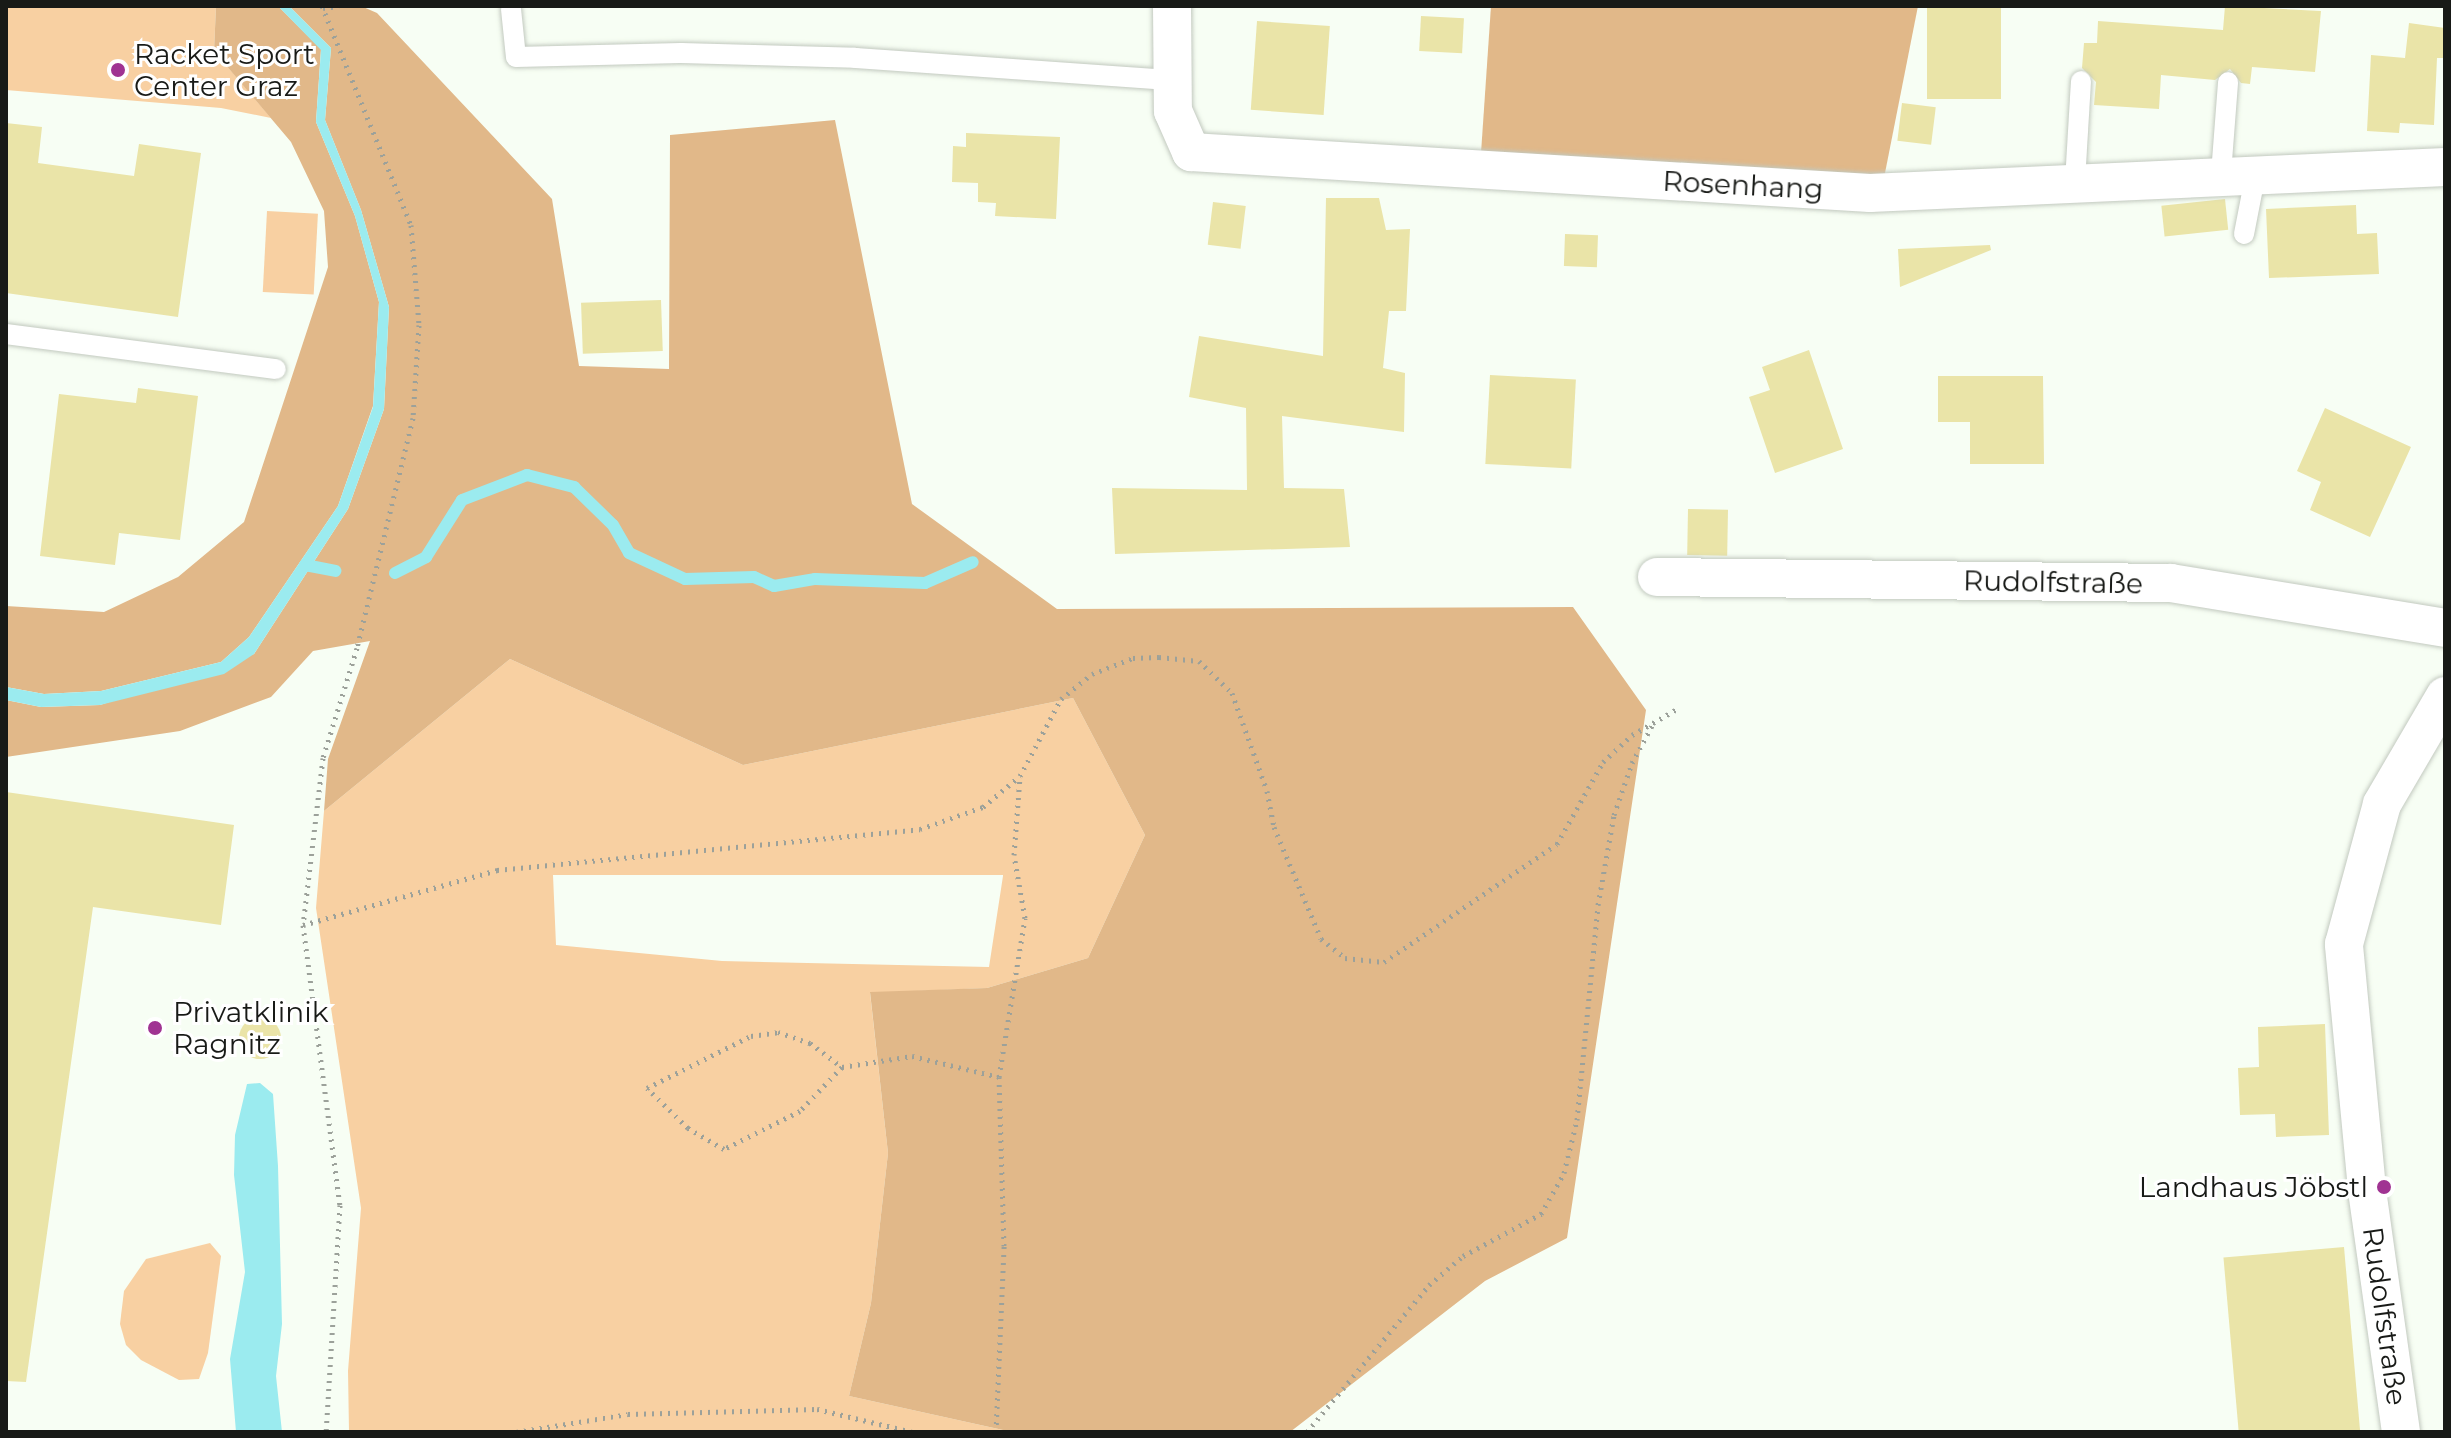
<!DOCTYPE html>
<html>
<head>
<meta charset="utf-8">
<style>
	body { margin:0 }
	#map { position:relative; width:2451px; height:1438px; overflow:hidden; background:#f7fef4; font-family:Montserrat,sans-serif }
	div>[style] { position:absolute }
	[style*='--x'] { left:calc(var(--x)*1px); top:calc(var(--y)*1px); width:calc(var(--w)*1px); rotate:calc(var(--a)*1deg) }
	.green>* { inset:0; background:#f8d0a2; transform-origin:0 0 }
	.forest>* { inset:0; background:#e1b889 }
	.water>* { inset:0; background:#9bebef }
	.stream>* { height:12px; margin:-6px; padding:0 6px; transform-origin:6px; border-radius:6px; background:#9bebef }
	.building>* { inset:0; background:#eae4a8; transform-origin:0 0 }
	.round { border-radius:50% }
	.path>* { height:5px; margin-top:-2.5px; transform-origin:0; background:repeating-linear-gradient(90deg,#9ca19a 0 2px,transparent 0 8px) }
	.roads { filter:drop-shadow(0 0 2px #c2c9bf) drop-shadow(0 0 2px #c2c9bf) }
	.lane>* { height:20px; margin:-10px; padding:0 10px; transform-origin:10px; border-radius:10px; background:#fff }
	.street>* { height:38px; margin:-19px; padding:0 19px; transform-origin:19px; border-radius:19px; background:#fff }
	.dots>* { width:22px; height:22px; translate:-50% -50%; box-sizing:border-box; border:4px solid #fff; border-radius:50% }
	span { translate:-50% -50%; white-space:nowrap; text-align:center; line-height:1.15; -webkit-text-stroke:6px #fff; paint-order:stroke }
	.poi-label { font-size:28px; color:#181a17 }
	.left { translate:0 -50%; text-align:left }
	.right { translate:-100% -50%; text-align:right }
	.street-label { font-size:28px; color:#181a17 }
	.frame { position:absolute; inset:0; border:8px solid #181a17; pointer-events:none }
</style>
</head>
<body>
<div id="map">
	<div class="green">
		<div style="clip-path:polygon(6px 6px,216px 6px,214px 51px,271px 118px,221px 108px,6px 90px)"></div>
		<div style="left:267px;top:211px;width:51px;height:81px;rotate:3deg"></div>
		<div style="clip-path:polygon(evenodd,510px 659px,743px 765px,1073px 698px,1145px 835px,1088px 958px,987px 988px,870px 993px,888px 1153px,871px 1303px,849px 1396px,1012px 1432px,349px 1432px,348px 1371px,361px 1208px,316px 908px,324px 811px,510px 659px,553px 875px,1003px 875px,1003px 876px,989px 967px,722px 961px,556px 945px,553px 875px)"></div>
		<div style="clip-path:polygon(210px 1243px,221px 1256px,208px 1353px,199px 1379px,179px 1380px,141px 1360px,126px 1345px,120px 1324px,124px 1291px,146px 1259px)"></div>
	</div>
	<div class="forest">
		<div style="clip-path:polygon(216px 6px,278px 6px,321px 49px,316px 122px,355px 216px,379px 302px,373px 406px,338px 506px,249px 637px,221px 662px,101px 691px,44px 694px,6px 687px,6px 606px,104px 612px,178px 577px,244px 522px,328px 267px,324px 211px,291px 142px,214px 51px)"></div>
		<div style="clip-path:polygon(289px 6px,361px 6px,377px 13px,552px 199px,579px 366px,669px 369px,670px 135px,835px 120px,912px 504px,1057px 609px,1573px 607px,1646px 710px,1567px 1238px,1485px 1281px,1290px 1432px,1012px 1432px,849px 1396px,871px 1303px,888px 1153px,870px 992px,987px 988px,1088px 958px,1145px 835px,1073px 698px,743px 765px,510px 659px,324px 811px,328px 759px,370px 641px,313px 651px,271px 697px,180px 731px,6px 757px,6px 700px,41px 707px,100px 705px,254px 654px,348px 509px,384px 409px,389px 307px,361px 210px,325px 120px,331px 48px)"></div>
		<div style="clip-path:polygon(1491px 6px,1918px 6px,1884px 178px,1481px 153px)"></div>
	</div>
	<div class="water">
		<div style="clip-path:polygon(278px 6px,289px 6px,331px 48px,325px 120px,361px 210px,389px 307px,384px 409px,348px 509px,254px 654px,224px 674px,100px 705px,41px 707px,6px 700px,6px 687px,44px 694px,101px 691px,221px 662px,249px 637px,338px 506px,373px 407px,379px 302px,355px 216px,316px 122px,321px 50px)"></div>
		<div style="clip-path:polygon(260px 1083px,273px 1094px,278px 1166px,282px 1324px,276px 1376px,282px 1432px,236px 1432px,230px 1359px,245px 1272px,234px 1175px,235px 1135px,247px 1084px)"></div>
	</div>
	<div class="stream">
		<div style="--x:305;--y:565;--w:31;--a:11"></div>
		<div style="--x:395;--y:573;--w:35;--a:-27"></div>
		<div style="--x:426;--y:557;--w:67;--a:-57.7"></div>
		<div style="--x:462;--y:500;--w:70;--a:-21"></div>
		<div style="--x:527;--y:475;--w:49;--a:14.3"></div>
		<div style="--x:574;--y:487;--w:54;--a:44.3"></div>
		<div style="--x:613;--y:525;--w:32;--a:60"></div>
		<div style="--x:629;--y:553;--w:62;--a:24.9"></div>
		<div style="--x:685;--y:579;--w:69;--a:-1.7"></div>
		<div style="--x:754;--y:577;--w:22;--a:24"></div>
		<div style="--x:774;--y:586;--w:42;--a:-9.7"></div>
		<div style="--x:815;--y:579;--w:110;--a:2.1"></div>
		<div style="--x:925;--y:583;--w:52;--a:-23.6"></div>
	</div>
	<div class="building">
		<div style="left:1927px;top:6px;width:74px;height:93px"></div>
		<div style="clip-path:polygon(2225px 6px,2321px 11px,2315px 72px,2252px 67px,2250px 84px,2241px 83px,2230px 69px,2215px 80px,2161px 75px,2159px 109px,2094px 105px,2096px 82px,2082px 68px,2084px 43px,2097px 43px,2098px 21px,2223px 30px)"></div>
		<div style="left:1421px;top:16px;width:43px;height:35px;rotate:3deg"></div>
		<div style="left:1257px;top:21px;width:73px;height:89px;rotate:4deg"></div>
		<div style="clip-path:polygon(2409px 23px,2445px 28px,2445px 58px,2437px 58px,2434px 125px,2400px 123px,2399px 133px,2367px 131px,2371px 55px,2405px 58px)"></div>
		<div style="left:1902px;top:103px;width:34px;height:38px;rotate:7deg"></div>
		<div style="clip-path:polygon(6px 123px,42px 127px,38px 163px,134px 176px,139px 144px,201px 153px,178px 317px,6px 293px)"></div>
		<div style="clip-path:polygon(966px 133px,1060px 137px,1056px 219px,995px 216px,996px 203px,978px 202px,978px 183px,952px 182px,953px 146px,966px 147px)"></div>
		<div style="clip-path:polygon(1326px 198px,1379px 198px,1386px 230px,1410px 229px,1406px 311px,1389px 311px,1383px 368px,1405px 373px,1404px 432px,1282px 416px,1284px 488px,1344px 489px,1350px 547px,1115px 554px,1112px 488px,1247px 490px,1246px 408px,1189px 397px,1199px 336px,1323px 356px)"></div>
		<div style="left:2225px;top:199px;width:31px;height:64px;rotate:84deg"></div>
		<div style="left:1213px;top:202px;width:33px;height:43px;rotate:7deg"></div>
		<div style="clip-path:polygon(2356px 205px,2357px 234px,2377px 233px,2379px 274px,2269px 278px,2266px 209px)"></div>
		<div style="left:1565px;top:234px;width:33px;height:32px;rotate:2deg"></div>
		<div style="clip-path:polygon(1990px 245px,1991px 250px,1900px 287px,1898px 249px)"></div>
		<div style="left:661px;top:300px;width:51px;height:80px;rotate:88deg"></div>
		<div style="clip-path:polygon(1809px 350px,1843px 449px,1775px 473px,1749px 397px,1770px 390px,1762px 367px)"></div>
		<div style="left:1490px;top:375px;width:86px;height:89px;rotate:3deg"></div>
		<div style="clip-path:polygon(1938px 376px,2043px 376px,2044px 464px,1970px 464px,1970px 422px,1938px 422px)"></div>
		<div style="clip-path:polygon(138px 388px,198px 396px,180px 540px,119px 533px,115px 565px,40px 556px,59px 394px,136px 403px)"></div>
		<div style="clip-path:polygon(2325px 408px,2411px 447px,2370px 537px,2310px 510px,2321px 482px,2297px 471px)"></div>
		<div style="left:1688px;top:509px;width:40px;height:46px;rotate:1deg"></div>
		<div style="clip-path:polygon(6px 792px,234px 825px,221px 925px,93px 907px,26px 1382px,6px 1381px)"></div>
		<div class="round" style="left:239px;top:1017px;width:42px;height:42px"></div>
		<div style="clip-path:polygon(2325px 1024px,2329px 1135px,2276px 1137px,2275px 1114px,2240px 1115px,2238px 1068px,2259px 1067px,2258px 1027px)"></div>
		<div style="left:2344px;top:1247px;width:186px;height:121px;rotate:85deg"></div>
	</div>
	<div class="path">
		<div style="--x:322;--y:6;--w:236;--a:67.9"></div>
		<div style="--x:411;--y:225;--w:100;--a:85.4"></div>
		<div style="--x:419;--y:325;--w:93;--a:93.7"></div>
		<div style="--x:413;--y:418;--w:237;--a:103.7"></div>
		<div style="--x:357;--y:648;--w:115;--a:107.2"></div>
		<div style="--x:323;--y:758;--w:168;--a:96.8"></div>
		<div style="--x:303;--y:925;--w:282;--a:82.5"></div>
		<div style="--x:340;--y:1205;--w:227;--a:93.5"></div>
		<div style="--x:323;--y:8;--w:16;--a:-7"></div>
		<div style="--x:303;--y:925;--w:202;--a:-15.8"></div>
		<div style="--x:497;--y:870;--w:425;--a:-5.5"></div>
		<div style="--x:920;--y:829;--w:67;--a:-19.2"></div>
		<div style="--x:983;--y:807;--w:48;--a:-40"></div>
		<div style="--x:1020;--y:776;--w:87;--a:-62"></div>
		<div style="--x:1061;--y:699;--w:40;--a:-39"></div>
		<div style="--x:1092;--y:674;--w:44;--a:-21.3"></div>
		<div style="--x:1133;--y:658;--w:26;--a:-2"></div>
		<div style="--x:1159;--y:657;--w:40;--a:5.7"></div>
		<div style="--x:1199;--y:661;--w:46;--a:44.1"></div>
		<div style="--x:1232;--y:693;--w:104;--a:70.3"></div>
		<div style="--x:1267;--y:791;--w:37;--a:79"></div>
		<div style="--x:1274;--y:827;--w:121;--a:67.2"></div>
		<div style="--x:1321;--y:939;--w:31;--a:38"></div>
		<div style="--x:1345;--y:958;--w:39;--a:6"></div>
		<div style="--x:1384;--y:962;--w:209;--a:-34.3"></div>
		<div style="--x:1557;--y:844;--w:94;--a:-60.7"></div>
		<div style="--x:1603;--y:762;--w:40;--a:-43"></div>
		<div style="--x:1632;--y:735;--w:52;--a:-30"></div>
		<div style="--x:842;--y:1067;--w:61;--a:133.7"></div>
		<div style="--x:800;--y:1111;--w:85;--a:153.4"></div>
		<div style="--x:724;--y:1149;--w:42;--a:-149.7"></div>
		<div style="--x:688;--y:1128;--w:57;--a:-135.7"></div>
		<div style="--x:647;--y:1088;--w:116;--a:-26.6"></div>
		<div style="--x:751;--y:1036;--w:27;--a:-8"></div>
		<div style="--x:778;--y:1032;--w:34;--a:19"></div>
		<div style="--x:810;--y:1043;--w:40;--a:37"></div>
		<div style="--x:842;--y:1067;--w:71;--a:-8.9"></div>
		<div style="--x:912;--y:1056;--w:89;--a:13.6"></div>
		<div style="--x:516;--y:1432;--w:113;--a:-9.1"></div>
		<div style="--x:628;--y:1414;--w:189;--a:-1.5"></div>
		<div style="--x:817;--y:1409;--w:98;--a:13.6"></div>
		<div style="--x:996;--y:1432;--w:186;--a:-87.5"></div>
		<div style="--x:1004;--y:1246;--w:169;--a:-91.7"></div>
		<div style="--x:999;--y:1077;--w:161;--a:-80.7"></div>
		<div style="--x:1025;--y:918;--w:64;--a:-99.9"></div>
		<div style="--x:1014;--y:855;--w:78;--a:-85.6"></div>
		<div style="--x:1307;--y:1432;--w:191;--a:-50.3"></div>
		<div style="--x:1429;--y:1285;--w:45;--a:-40.5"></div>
		<div style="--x:1463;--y:1256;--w:89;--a:-28.3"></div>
		<div style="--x:1541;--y:1214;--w:47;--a:-60.7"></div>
		<div style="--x:1564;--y:1173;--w:55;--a:-76.2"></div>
		<div style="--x:1577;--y:1120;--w:216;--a:-84.4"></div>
		<div style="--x:1598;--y:905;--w:91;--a:-79.9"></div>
		<div style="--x:1614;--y:815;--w:55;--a:-70.9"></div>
		<div style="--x:1632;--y:763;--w:47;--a:-61.8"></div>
	</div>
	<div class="roads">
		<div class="lane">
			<div style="--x:511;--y:9;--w:48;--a:84.1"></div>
			<div style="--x:516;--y:57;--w:165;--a:-1.4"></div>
			<div style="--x:681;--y:53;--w:174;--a:1.6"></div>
			<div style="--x:855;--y:58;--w:319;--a:4"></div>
			<div style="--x:2221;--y:174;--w:92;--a:-85.6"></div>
			<div style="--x:2075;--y:182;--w:101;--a:-86.6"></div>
			<div style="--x:2244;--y:234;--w:63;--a:-79"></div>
			<div style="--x:6;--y:334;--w:272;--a:7.4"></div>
		</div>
		<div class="street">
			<div style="--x:1172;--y:6;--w:105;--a:89.5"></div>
			<div style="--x:1173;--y:111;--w:45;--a:66.3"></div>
			<div style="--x:1191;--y:152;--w:680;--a:3.46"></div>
			<div style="--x:1870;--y:193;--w:576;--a:-2.59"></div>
			<div style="--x:1657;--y:577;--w:514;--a:0.67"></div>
			<div style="--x:2171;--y:583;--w:278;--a:9.3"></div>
			<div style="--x:2401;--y:1432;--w:245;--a:-98"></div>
			<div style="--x:2367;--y:1189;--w:246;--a:-95.4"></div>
			<div style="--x:2344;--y:944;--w:145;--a:-74.8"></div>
			<div style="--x:2382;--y:804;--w:125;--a:-59.7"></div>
		</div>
	</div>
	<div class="dots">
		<div style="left:118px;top:70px;background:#a03392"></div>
		<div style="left:155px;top:1028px;background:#a03392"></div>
		<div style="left:2384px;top:1187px;background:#a03392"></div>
	</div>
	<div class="poi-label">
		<span class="left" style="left:134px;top:70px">Racket Sport<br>Center Graz</span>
		<span class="left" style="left:173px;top:1028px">Privatklinik<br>Ragnitz</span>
		<span class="right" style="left:2368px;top:1187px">Landhaus Jöbstl</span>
	</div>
	<div class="street-label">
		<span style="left:1743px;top:185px;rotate:3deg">Rosenhang</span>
		<span style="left:2053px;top:582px;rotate:1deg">Rudolfstraße</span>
		<span style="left:2385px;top:1316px;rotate:82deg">Rudolfstraße</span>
	</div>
	<div class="frame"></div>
</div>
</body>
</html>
